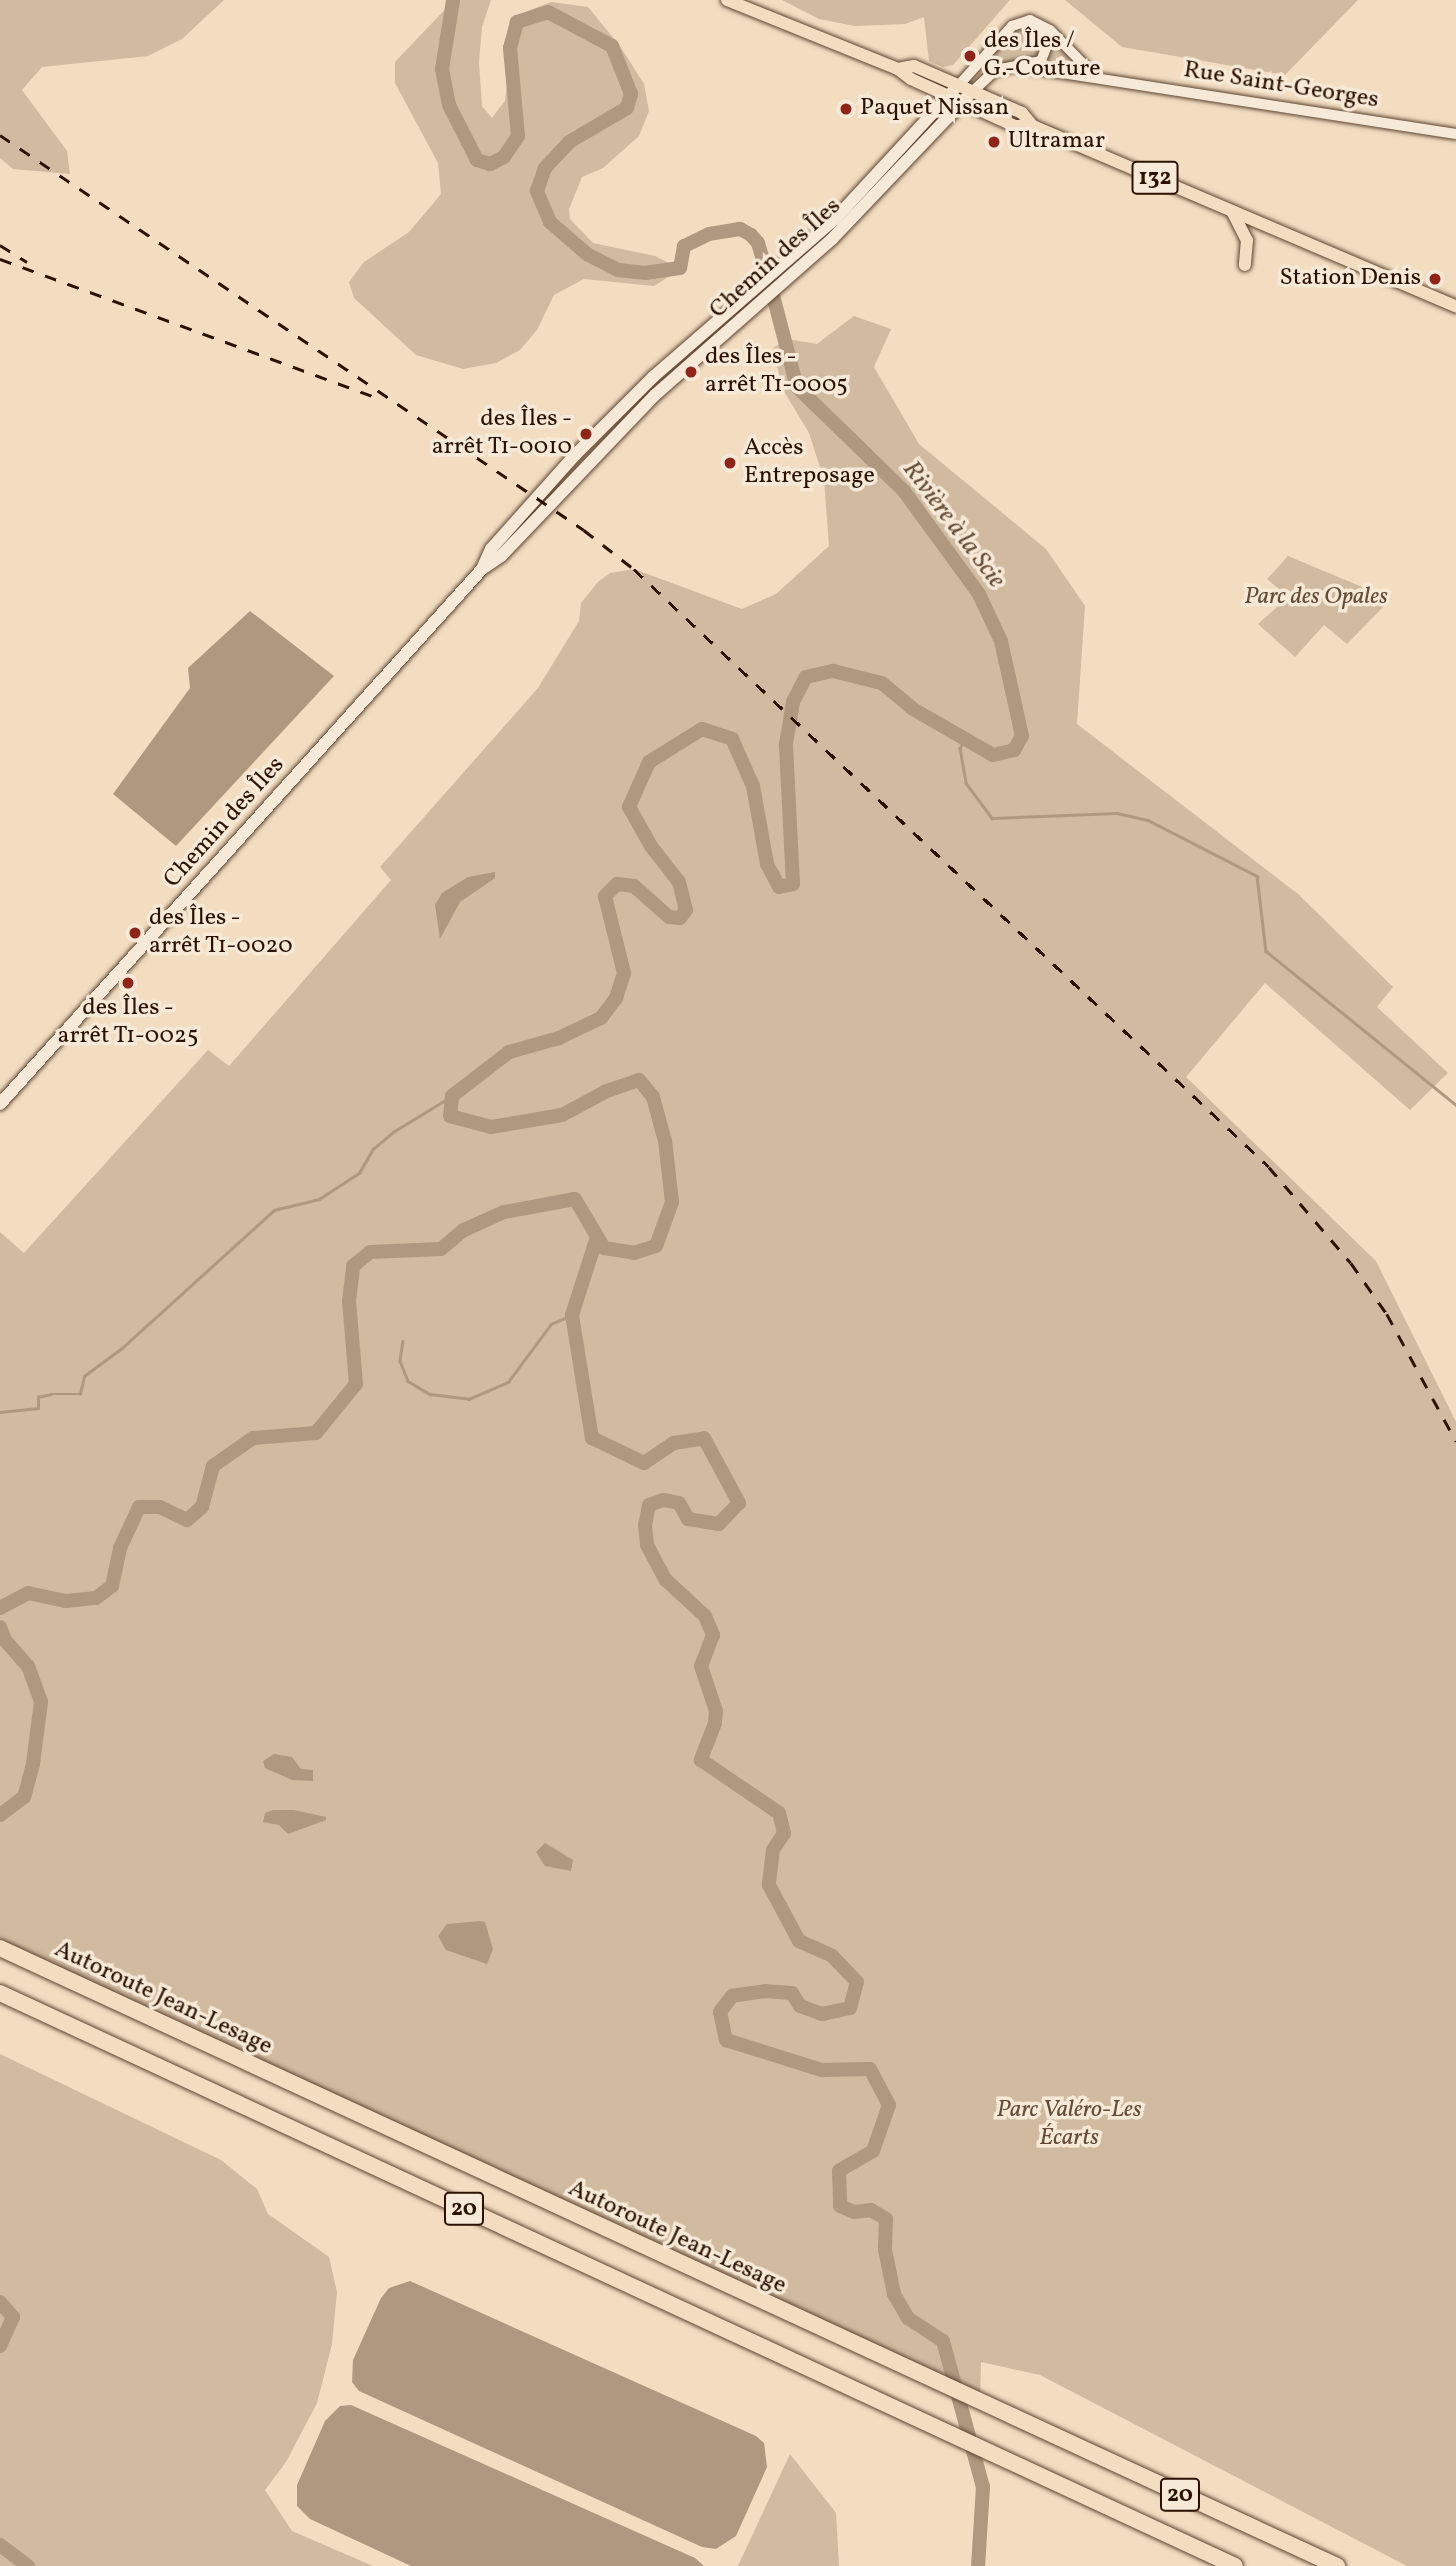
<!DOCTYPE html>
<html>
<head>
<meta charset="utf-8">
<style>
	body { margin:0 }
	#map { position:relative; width:1456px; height:2566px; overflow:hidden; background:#f2ddc1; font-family:Vollkorn,serif }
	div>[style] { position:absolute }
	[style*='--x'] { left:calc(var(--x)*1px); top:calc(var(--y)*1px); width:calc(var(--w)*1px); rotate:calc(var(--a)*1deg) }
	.green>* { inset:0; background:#d0baa0 }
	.water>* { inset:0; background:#ae987f }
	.stream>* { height:2.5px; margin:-1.25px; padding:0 1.25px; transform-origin:1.25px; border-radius:1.25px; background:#ae987f }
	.river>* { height:14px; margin:-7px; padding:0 7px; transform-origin:7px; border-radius:7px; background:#ae987f }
	.roads { filter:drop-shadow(0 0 2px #5c4430) drop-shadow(0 0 2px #5c4430) }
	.tertiary>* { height:10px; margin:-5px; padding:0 5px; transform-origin:5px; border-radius:5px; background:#f7e9d7 }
	.secondary>* { height:12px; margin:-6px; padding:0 6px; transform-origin:6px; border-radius:6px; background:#f7e9d7 }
	.primary>* { height:12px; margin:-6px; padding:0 6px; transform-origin:6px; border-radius:6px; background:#f2ddc1 }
	.motorway>* { height:16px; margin:-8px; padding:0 8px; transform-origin:8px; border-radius:8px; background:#f2ddc1 }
	.rail>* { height:2.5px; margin-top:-1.25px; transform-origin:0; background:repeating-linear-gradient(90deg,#2a1100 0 12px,transparent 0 24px) }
	.dots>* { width:19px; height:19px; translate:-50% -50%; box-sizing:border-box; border:4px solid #f7e9d7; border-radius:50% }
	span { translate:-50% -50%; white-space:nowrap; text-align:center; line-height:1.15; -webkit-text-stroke:7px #f7e9d7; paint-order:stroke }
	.shield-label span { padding:2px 5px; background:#f7e9d7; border:2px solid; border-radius:5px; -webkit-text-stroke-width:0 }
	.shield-label { font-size:23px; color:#2a1100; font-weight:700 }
	.poi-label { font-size:24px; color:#2a1100 }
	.left { translate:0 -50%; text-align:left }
	.right { translate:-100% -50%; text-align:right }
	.street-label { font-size:24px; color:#2a1100 }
	.park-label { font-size:24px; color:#644c38; font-style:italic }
	.water-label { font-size:26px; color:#654e39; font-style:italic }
</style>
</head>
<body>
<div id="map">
	<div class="green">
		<div style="clip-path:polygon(0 0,224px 0,182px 39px,148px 56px,42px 67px,22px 90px,67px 151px,70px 174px,13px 169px,0 158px)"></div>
		<div style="clip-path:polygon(454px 0,491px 0,482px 27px,479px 62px,482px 106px,492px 118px,505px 101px,513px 39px,528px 11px,551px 2px,588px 7px,620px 46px,644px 84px,649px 111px,639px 136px,603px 168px,582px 177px,569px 209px,570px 219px,593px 243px,655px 256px,671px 264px,670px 276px,654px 286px,584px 279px,554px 295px,537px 330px,520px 350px,496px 363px,463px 369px,416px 355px,354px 298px,349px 282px,364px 262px,409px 232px,441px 194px,438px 163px,395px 83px,395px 62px)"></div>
		<div style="clip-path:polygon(782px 0,1010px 0,953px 65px,943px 67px,929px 61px,924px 17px,905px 24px,855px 26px,819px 19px)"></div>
		<div style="clip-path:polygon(1065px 0,1358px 0,1285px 75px,1122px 47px)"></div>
		<div style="clip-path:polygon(1030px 20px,1099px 79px,1032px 67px,996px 70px,980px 61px,1005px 33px)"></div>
		<div style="clip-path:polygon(854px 316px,891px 329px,874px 367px,919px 444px,1046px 549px,1085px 606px,1077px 724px,1298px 894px,1393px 987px,1377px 1007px,1448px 1073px,1410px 1110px,1265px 983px,1186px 1077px,1376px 1261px,1456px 1422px,1456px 2566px,1407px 2566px,1040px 2375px,981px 2362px,980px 2402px,0 1948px,0 1232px,24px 1253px,208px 1050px,229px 1066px,391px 880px,380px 867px,538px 688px,579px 621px,581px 603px,598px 582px,610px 573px,634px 569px,742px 609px,776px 594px,829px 546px,824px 480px,809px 433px,782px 388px,773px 348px,787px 339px,817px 344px)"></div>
		<div style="clip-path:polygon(1288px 556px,1391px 599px,1347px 644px,1324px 625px,1295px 657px,1258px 624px,1288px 597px,1267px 579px)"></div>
		<div style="clip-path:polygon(0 2054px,221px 2160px,257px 2189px,268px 2214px,329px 2257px,337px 2292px,332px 2344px,317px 2403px,286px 2462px,265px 2490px,292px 2531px,373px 2566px,0 2566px)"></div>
		<div style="clip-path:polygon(790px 2454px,836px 2513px,839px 2566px,738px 2566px)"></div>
	</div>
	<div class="water">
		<div style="clip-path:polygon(250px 611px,334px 676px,176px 846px,113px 794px,190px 688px,188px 668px)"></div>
		<div style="clip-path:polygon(495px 872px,495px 878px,460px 902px,440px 939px,435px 905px,442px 893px,468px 877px)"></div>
		<div style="clip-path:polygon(274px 1754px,292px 1757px,301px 1769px,313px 1770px,313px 1781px,292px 1780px,265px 1768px,263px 1761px)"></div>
		<div style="clip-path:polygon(273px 1810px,294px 1810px,326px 1817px,326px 1820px,288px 1834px,279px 1825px,263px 1822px,265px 1813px)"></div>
		<div style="clip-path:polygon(545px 1843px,573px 1860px,571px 1871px,545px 1866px,536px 1852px)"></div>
		<div style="clip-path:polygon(480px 1921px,485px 1922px,493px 1949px,487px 1964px,446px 1950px,438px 1936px,447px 1924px)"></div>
		<div style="clip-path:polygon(410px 2281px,756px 2436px,764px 2443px,767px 2467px,736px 2536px,716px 2549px,702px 2547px,359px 2391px,352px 2382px,353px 2360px,381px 2298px,389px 2288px)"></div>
		<div style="clip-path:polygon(351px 2405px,695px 2558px,704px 2566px,411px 2566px,310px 2519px,297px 2506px,297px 2485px,325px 2421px,340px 2406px)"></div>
	</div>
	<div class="stream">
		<div style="--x:965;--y:741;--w:9;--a:126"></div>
		<div style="--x:960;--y:748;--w:36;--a:80"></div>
		<div style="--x:966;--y:783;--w:44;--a:53.4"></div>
		<div style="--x:992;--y:818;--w:125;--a:-2.3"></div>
		<div style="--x:1117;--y:813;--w:32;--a:13"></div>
		<div style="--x:1148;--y:820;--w:123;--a:27.2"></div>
		<div style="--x:1257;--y:876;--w:76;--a:83.2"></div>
		<div style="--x:1266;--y:951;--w:245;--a:39"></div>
		<div style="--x:403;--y:1341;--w:20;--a:99"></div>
		<div style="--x:400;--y:1361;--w:22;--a:68"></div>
		<div style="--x:408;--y:1381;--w:26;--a:31"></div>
		<div style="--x:430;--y:1394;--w:39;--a:7"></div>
		<div style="--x:469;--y:1399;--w:43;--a:-23.6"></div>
		<div style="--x:508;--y:1382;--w:72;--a:-53.4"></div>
		<div style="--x:551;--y:1324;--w:23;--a:-23"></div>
		<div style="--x:0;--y:1412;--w:38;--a:-6"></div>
		<div style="--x:38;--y:1408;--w:11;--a:-90"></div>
		<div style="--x:38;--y:1397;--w:13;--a:-13"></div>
		<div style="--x:51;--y:1394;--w:29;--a:0"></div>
		<div style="--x:80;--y:1394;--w:18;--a:-77"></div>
		<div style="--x:84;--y:1376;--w:47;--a:-36.4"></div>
		<div style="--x:122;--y:1348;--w:205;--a:-42.2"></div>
		<div style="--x:274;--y:1210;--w:46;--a:-13.7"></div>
		<div style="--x:319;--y:1199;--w:48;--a:-33"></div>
		<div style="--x:359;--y:1173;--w:28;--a:-60"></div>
		<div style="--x:373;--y:1149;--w:26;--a:-40"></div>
		<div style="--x:393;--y:1132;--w:69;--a:-31.4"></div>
	</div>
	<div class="river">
		<div style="--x:597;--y:1237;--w:82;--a:107.8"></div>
		<div style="--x:572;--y:1315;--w:125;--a:80.8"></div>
		<div style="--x:592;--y:1438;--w:58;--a:25.7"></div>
		<div style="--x:644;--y:1463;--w:36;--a:-34"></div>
		<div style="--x:674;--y:1443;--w:30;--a:-9"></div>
		<div style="--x:704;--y:1438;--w:74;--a:61.7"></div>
		<div style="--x:739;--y:1503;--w:29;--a:134"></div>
		<div style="--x:719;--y:1524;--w:31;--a:-171"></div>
		<div style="--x:688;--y:1519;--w:18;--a:-119"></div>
		<div style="--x:679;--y:1503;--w:16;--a:-169"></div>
		<div style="--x:663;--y:1500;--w:15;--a:160"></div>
		<div style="--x:649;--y:1505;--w:20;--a:101"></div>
		<div style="--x:645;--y:1525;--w:20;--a:84"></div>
		<div style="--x:647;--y:1545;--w:40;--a:62"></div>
		<div style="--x:666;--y:1580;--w:53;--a:42.7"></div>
		<div style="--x:705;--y:1616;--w:21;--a:67"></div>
		<div style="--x:713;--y:1635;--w:33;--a:111"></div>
		<div style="--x:701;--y:1666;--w:47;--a:71.6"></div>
		<div style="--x:716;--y:1711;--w:12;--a:95"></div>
		<div style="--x:715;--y:1723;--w:40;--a:111"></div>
		<div style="--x:701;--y:1760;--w:94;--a:34.2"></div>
		<div style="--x:779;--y:1813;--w:21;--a:76"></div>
		<div style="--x:784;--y:1833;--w:20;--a:123"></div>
		<div style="--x:773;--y:1850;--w:35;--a:97"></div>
		<div style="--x:769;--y:1885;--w:64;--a:61.8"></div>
		<div style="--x:799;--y:1941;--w:36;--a:24"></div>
		<div style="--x:832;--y:1956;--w:36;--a:46"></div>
		<div style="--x:857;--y:1982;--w:27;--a:105"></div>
		<div style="--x:850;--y:2008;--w:29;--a:168"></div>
		<div style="--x:822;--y:2014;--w:23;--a:-160"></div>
		<div style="--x:800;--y:2006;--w:15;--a:-122"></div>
		<div style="--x:792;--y:1993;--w:26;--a:-176"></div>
		<div style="--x:766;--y:1991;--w:34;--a:172"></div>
		<div style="--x:732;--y:1996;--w:20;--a:127"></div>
		<div style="--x:720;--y:2012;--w:29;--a:78"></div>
		<div style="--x:726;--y:2040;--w:101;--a:17.4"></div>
		<div style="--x:822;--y:2070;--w:48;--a:-1.2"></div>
		<div style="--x:870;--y:2069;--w:41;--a:62.2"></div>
		<div style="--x:889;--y:2105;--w:49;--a:109.2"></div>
		<div style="--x:873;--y:2151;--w:39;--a:150"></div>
		<div style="--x:839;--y:2171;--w:35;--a:88"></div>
		<div style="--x:840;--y:2206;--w:15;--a:23"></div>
		<div style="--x:854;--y:2212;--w:17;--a:-7"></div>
		<div style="--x:871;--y:2210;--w:17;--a:31"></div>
		<div style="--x:886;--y:2219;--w:31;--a:92"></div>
		<div style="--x:885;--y:2250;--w:45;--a:78.4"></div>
		<div style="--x:894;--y:2294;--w:28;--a:60"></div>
		<div style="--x:908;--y:2318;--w:42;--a:33.3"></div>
		<div style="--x:943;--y:2341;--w:151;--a:74.7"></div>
		<div style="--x:983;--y:2487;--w:79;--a:93.6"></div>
		<div style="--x:0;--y:1608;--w:32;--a:-28"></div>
		<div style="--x:28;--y:1593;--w:39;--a:12"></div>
		<div style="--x:66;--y:1601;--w:30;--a:-6"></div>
		<div style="--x:96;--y:1598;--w:20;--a:-37"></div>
		<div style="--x:112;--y:1586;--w:39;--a:-78"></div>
		<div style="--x:120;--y:1548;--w:45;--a:-65.1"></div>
		<div style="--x:139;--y:1507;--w:21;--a:0"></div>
		<div style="--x:160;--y:1507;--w:30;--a:26"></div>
		<div style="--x:187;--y:1520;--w:20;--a:-41"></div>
		<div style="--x:202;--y:1507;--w:42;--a:-75"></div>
		<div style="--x:213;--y:1466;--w:49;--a:-35"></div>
		<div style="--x:253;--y:1438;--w:63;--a:-4.5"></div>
		<div style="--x:316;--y:1433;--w:63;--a:-50.8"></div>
		<div style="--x:356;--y:1384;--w:83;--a:-94.8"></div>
		<div style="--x:349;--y:1301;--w:35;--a:-83"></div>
		<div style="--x:353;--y:1266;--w:22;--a:-39"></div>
		<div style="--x:370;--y:1252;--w:71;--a:-2.4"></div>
		<div style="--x:441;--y:1249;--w:30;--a:-40"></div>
		<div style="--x:464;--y:1230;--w:44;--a:-24.2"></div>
		<div style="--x:504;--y:1212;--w:72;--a:-10.4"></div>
		<div style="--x:575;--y:1199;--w:57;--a:59.4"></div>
		<div style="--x:604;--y:1248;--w:30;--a:9"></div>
		<div style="--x:634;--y:1253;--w:23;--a:-18"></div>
		<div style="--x:656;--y:1246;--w:47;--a:-70"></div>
		<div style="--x:672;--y:1202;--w:61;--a:-96.5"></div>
		<div style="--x:665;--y:1141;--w:46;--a:-105.3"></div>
		<div style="--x:653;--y:1097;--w:22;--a:-129"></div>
		<div style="--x:639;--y:1080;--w:36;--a:161"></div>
		<div style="--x:605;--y:1092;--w:49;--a:151.9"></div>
		<div style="--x:562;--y:1115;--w:72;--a:170.4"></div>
		<div style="--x:491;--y:1127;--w:42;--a:-165"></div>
		<div style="--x:450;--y:1116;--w:20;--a:-84"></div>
		<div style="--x:452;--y:1096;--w:72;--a:-37.7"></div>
		<div style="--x:509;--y:1052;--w:52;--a:-15.6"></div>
		<div style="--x:559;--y:1038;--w:47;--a:-25.5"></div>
		<div style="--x:601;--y:1018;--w:25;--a:-53"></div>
		<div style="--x:616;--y:998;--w:26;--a:-72"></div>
		<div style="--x:624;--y:973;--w:79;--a:-103.9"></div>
		<div style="--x:605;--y:896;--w:17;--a:-45"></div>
		<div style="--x:617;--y:884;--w:17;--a:7"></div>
		<div style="--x:634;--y:886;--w:47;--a:41.5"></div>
		<div style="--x:669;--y:917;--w:11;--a:5"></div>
		<div style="--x:680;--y:918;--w:10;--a:-53"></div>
		<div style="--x:686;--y:910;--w:29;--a:-104"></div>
		<div style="--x:679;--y:882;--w:46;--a:-127.9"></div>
		<div style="--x:651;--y:846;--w:45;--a:-119.4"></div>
		<div style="--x:629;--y:807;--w:49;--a:-66"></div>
		<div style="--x:649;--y:762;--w:62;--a:-31.9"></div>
		<div style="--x:702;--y:729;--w:32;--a:18"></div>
		<div style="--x:732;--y:739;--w:51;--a:65.9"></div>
		<div style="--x:753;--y:786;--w:79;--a:79.8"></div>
		<div style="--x:767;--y:864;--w:26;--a:62"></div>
		<div style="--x:779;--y:887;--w:14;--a:-12"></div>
		<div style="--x:793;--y:884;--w:140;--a:-92.9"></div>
		<div style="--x:786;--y:744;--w:43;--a:-80.5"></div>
		<div style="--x:793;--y:702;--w:28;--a:-63"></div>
		<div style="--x:806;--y:677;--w:28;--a:-13"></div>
		<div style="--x:833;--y:671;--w:50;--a:13.8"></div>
		<div style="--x:882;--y:683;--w:40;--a:40"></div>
		<div style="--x:913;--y:709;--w:92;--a:29.9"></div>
		<div style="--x:993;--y:755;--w:22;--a:-13"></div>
		<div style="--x:1014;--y:750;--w:16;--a:-60"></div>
		<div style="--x:1022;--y:736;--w:97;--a:-102.5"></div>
		<div style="--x:1001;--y:641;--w:52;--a:-115.1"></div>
		<div style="--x:979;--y:594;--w:127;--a:-126.1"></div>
		<div style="--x:904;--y:491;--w:149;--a:-135.8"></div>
		<div style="--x:797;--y:387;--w:106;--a:-104.7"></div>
		<div style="--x:770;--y:284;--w:43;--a:-106.3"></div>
		<div style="--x:758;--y:243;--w:11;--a:-131"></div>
		<div style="--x:751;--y:235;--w:13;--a:-151"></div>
		<div style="--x:740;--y:229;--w:31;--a:171"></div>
		<div style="--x:709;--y:234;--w:28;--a:154"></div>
		<div style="--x:684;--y:246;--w:22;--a:100"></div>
		<div style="--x:680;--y:268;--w:34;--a:172"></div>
		<div style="--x:646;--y:273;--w:28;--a:-174"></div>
		<div style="--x:618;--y:270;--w:34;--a:-153"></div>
		<div style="--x:588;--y:255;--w:50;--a:-139"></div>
		<div style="--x:550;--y:222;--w:34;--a:-113"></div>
		<div style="--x:537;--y:191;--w:24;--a:-71"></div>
		<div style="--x:545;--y:168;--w:35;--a:-47"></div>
		<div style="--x:569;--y:142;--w:67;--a:-30.4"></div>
		<div style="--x:627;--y:108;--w:15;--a:-74"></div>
		<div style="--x:631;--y:94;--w:52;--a:-111.6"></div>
		<div style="--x:612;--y:46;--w:72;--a:-152"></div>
		<div style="--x:548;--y:12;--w:33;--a:162"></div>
		<div style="--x:517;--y:22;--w:27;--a:105"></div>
		<div style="--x:510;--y:48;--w:88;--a:84.8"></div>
		<div style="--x:518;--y:136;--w:25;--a:124"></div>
		<div style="--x:504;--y:157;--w:16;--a:153"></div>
		<div style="--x:490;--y:164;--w:14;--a:-163"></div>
		<div style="--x:477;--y:160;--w:62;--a:-117"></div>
		<div style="--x:449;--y:105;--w:37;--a:-101"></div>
		<div style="--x:442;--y:69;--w:70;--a:-80.9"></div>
		<div style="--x:0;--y:1627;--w:14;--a:69"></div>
		<div style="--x:5;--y:1640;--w:35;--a:49"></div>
		<div style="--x:28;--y:1666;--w:38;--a:70"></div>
		<div style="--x:41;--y:1702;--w:63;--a:97.4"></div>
		<div style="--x:33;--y:1764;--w:34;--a:105"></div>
		<div style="--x:24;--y:1797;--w:30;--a:143"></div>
		<div style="--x:0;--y:2302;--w:20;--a:49"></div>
		<div style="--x:13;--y:2317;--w:32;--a:114"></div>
		<div style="--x:0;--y:2545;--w:35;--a:37"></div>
	</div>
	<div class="roads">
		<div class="tertiary">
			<div style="--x:1017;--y:66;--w:444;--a:8.8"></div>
			<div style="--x:958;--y:86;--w:81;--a:-48"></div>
			<div style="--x:1012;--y:26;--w:19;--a:-18"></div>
			<div style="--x:1030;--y:20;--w:22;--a:27"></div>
			<div style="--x:1050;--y:30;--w:63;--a:45.6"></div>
			<div style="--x:972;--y:92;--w:33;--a:-43"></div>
			<div style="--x:996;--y:70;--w:46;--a:-11.3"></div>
			<div style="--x:1041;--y:61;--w:19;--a:-69"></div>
			<div style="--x:1048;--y:43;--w:20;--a:-117"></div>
		</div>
		<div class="secondary">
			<div style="--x:482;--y:569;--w:22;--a:-66"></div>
			<div style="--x:491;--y:549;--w:127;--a:-48.2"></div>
			<div style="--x:576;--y:454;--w:109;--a:-45"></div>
			<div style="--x:653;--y:377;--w:241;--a:-41"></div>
			<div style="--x:835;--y:219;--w:176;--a:-47.3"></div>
			<div style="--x:0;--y:1104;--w:720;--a:-47.98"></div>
			<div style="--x:482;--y:569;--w:23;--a:-34"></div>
			<div style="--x:501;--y:556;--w:223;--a:-46.3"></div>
			<div style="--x:655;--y:395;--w:236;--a:-41.4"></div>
			<div style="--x:832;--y:239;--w:197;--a:-46.4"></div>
		</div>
		<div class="primary">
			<div style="--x:727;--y:0;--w:184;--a:22"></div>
			<div style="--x:898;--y:69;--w:16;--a:38"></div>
			<div style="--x:911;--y:79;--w:114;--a:24.3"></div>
			<div style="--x:1015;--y:126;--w:18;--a:0"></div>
			<div style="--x:1033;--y:126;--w:460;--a:23.1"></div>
			<div style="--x:898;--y:69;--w:16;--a:-11"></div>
			<div style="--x:914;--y:66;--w:118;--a:23.5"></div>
			<div style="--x:1022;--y:113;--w:17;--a:50"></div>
			<div style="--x:1232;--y:211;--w:33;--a:63"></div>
			<div style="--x:1247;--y:240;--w:25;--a:95"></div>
		</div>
		<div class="motorway">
			<div style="--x:0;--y:1948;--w:1473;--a:24.81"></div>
			<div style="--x:0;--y:1993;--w:1361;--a:24.89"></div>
		</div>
	</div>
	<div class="rail">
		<div style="--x:0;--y:135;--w:705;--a:34.07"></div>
		<div style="--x:584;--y:530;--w:63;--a:38"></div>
		<div style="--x:634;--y:569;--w:872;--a:43.28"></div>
		<div style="--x:1269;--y:1167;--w:126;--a:49.5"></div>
		<div style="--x:1351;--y:1263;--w:62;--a:54.8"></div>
		<div style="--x:1387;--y:1314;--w:145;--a:61.5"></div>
		<div style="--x:0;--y:245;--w:32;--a:32"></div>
		<div style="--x:0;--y:259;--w:403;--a:20.2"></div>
	</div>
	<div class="dots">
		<div style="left:970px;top:56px;background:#8f2418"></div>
		<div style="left:846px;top:109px;background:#8f2418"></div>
		<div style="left:994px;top:142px;background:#8f2418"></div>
		<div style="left:1435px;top:279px;background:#8f2418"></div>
		<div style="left:691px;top:372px;background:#8f2418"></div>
		<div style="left:586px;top:434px;background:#8f2418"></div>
		<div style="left:730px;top:463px;background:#8f2418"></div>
		<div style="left:135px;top:933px;background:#8f2418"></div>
		<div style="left:128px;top:983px;background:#8f2418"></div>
	</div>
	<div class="shield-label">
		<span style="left:1155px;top:178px">132</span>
		<span style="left:464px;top:2209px">20</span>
		<span style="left:1180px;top:2495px">20</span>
	</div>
	<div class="poi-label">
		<span class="left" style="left:984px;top:56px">des Îles /<br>G.-Couture</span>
		<span class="left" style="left:860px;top:109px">Paquet Nissan</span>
		<span class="left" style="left:1008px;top:142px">Ultramar</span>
		<span class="right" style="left:1421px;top:279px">Station Denis</span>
		<span class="left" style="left:705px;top:372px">des Îles -<br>arrêt T1-0005</span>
		<span class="right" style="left:572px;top:434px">des Îles -<br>arrêt T1-0010</span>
		<span class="left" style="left:744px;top:463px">Accès<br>Entreposage</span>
		<span class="left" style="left:149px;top:933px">des Îles -<br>arrêt T1-0020</span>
		<span style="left:128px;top:1023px">des Îles -<br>arrêt T1-0025</span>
	</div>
	<div class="street-label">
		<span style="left:1281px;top:86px;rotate:9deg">Rue Saint-Georges</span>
		<span style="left:776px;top:259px;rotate:-42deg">Chemin des Îles</span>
		<span style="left:225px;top:823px;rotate:-48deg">Chemin des Îles</span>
		<span style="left:163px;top:1999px;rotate:25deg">Autoroute Jean-Lesage</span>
		<span style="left:677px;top:2238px;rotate:25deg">Autoroute Jean-Lesage</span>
	</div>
	<div class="park-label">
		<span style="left:1316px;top:598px">Parc des Opales</span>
		<span style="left:1069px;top:2125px">Parc Valéro-Les<br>Écarts</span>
	</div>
	<div class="water-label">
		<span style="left:953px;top:525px;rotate:53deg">Rivière à la Scie</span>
	</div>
</div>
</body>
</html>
